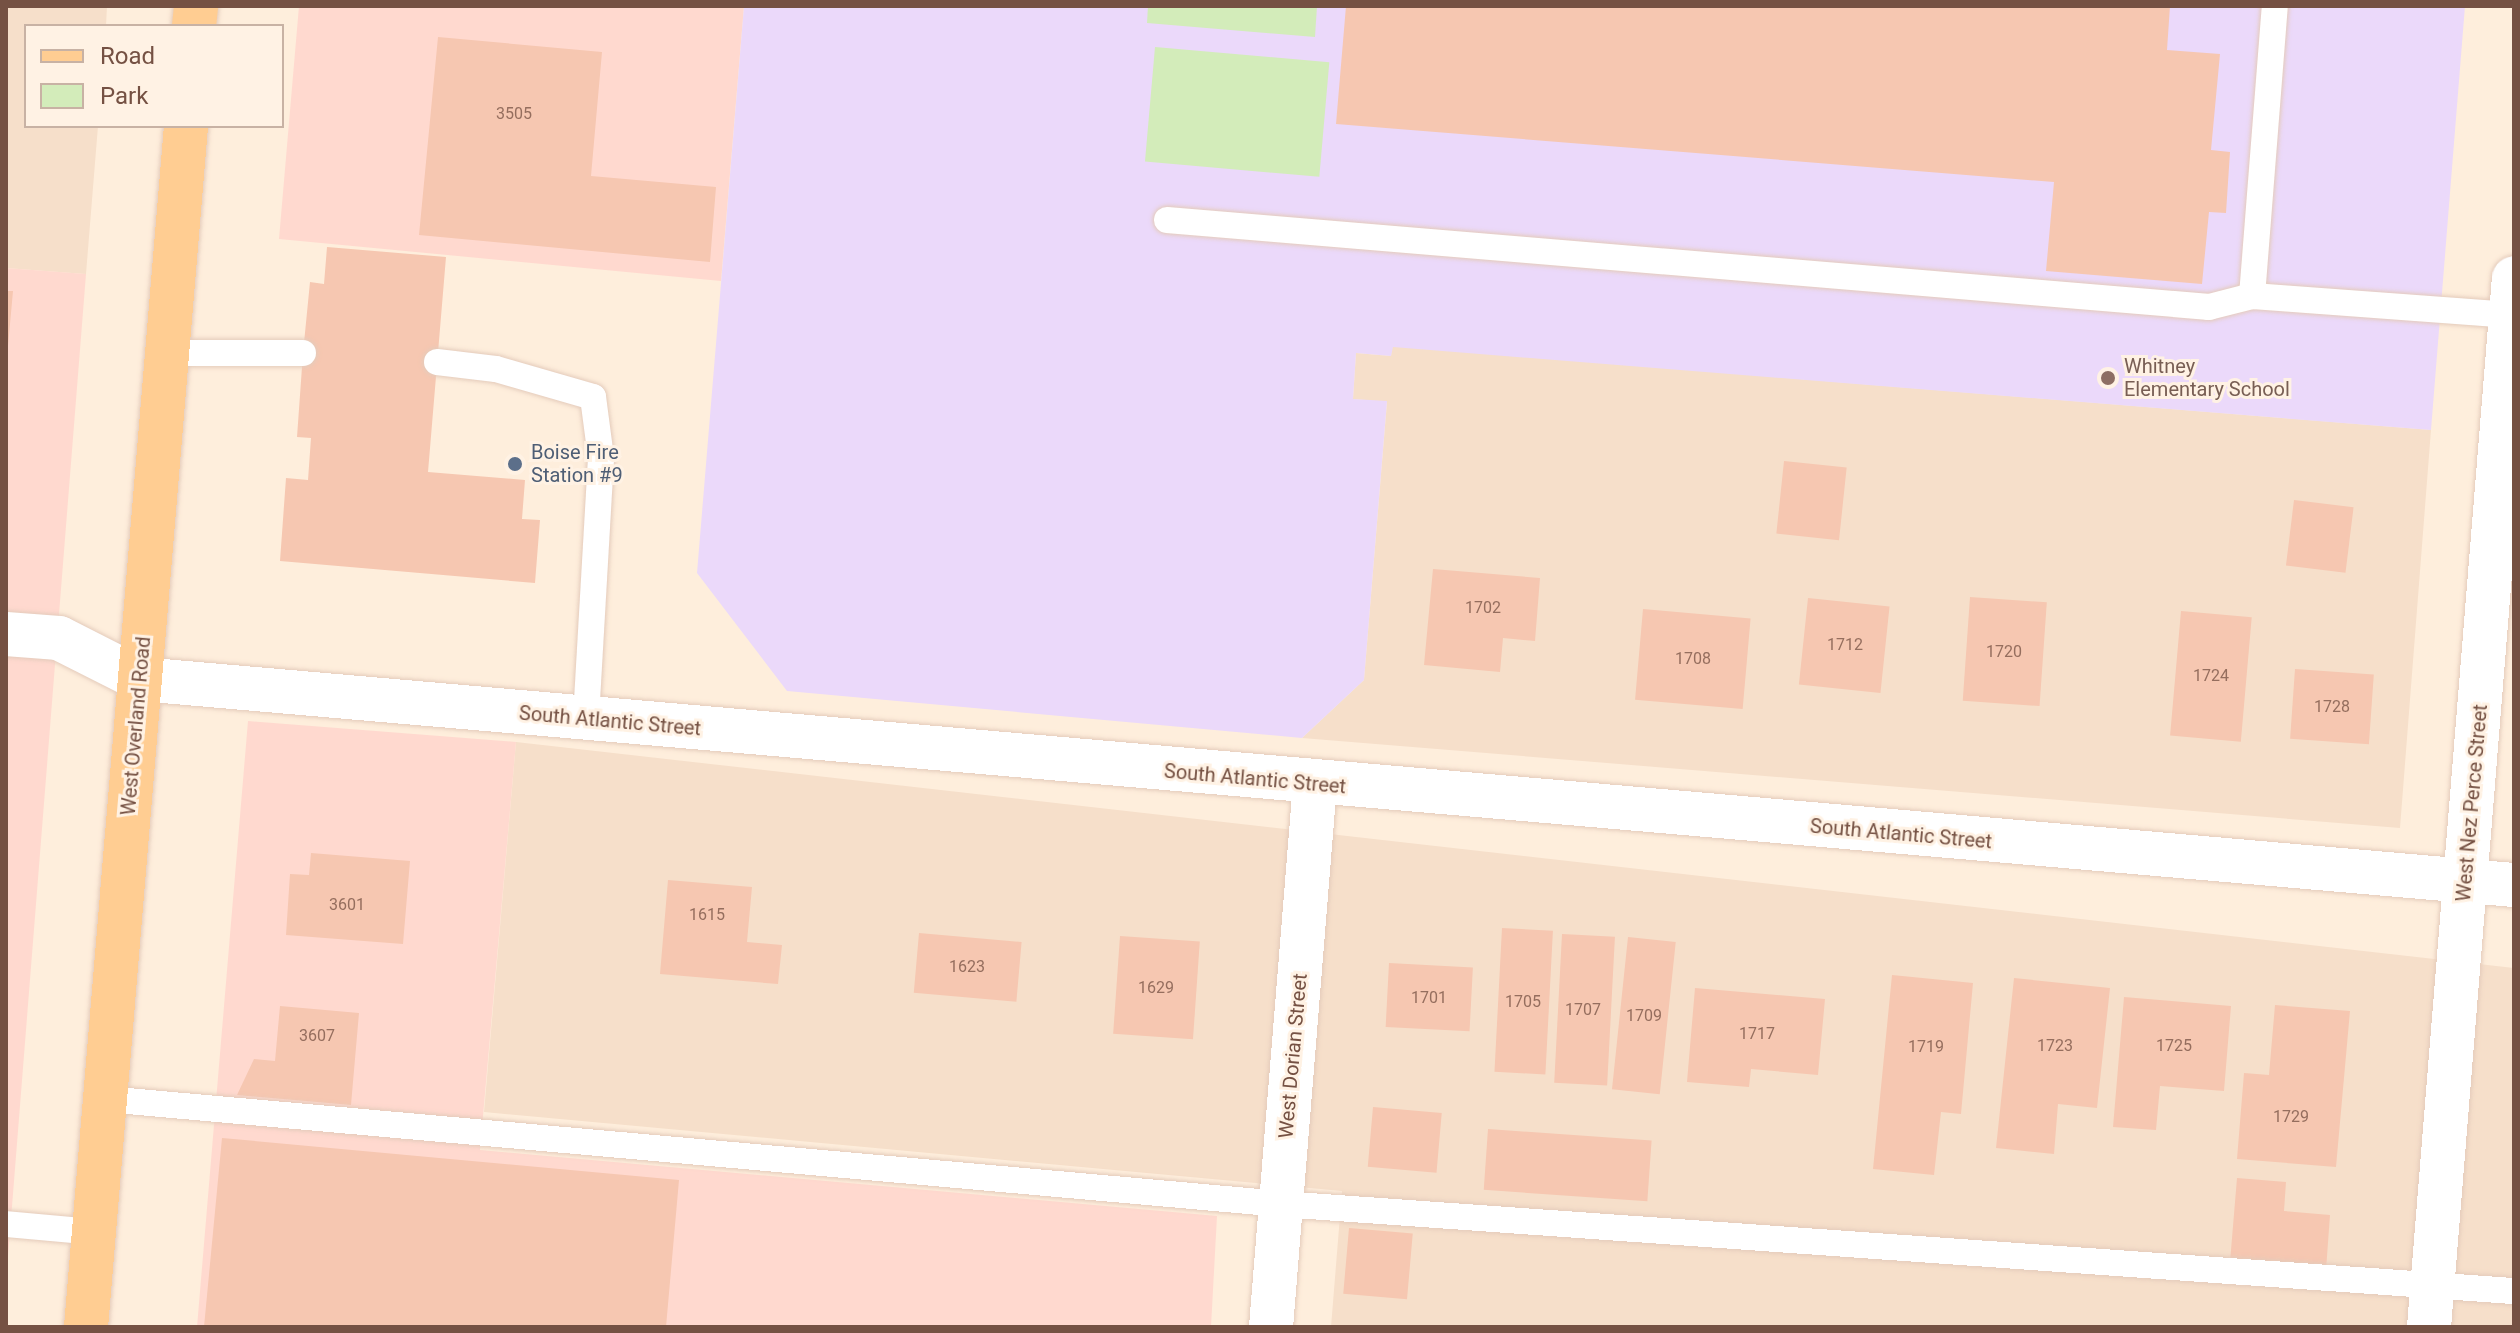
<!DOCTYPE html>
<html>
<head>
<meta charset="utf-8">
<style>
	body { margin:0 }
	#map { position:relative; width:2520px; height:1333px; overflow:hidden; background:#feeedc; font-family:Roboto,sans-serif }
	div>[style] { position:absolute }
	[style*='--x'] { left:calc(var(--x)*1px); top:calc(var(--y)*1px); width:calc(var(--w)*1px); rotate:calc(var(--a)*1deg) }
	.residential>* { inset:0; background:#f6dfca }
	.commercial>* { inset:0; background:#ffd9cf }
	.education>* { inset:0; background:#ebd9fa }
	.green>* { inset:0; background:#d3ecba; transform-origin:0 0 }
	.building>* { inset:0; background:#f6c7b1; transform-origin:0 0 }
	.roads { filter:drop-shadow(0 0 2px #e4cbbb) drop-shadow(0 0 2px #e4cbbb) }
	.service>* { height:26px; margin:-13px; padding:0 13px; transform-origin:13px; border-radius:13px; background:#fff }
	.minor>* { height:44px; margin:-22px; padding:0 22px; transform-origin:22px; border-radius:22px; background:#fff }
	.primary>* { height:44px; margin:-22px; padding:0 22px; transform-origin:22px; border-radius:22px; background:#ffcd92 }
	.dots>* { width:22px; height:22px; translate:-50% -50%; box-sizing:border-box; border:4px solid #fff2e4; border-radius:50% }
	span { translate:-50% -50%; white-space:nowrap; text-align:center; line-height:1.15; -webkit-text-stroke:6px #fff2e4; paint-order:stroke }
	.number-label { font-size:16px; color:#956e5e }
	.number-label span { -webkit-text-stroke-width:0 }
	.education-label { font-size:20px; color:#785e54 }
	.left { translate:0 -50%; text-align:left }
	.service-label { font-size:20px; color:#4e5e75 }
	.street-label { font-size:20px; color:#755143 }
	.frame { position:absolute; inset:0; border:8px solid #755143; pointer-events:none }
	.legend { position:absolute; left:24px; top:24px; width:260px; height:104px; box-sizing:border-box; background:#fff2e4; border:2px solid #c8b2a4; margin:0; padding:10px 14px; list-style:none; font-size:24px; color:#755143 }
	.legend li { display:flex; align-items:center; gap:16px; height:40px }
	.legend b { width:40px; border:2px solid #c8b2a4 }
</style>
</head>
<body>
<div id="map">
	<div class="residential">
		<div style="clip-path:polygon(6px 6px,107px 6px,106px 26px,26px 26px,26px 126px,98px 126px,86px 274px,6px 268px)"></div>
		<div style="clip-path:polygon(1392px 346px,2431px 430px,2400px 828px,1302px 738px,1364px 680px,1387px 402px,1353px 399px,1356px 353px,1391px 356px)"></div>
		<div style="clip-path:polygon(516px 742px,2514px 968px,2514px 1327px,1331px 1327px,1342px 1191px,484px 1112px)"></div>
	</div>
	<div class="commercial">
		<div style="clip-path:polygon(299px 6px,744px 6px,721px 281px,279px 239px)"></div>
		<div style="clip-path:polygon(6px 268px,86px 274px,6px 1282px)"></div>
		<div style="clip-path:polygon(248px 721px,516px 742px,480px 1150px,1217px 1216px,1211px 1327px,197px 1327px)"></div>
	</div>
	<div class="education">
		<div style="clip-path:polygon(744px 6px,2465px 6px,2431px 430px,1393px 347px,1391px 356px,1356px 353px,1353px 399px,1387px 401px,1364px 680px,1302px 738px,787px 691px,697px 573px)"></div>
	</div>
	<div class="green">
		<div style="clip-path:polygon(1148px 6px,1317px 6px,1315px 37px,1147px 23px)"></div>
		<div style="left:1155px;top:47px;width:175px;height:115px;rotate:5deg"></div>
	</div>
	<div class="building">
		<div style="clip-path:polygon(1346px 6px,2170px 6px,2167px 50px,2220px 54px,2211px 150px,2230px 152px,2226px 213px,2209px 212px,2202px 284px,2046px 271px,2054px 182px,1336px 124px)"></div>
		<div style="clip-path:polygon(438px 37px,602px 52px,591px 176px,716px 187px,710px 262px,419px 235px)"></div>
		<div style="clip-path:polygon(327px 247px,446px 257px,428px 472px,525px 480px,522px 519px,540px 520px,535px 583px,280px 561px,286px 478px,308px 480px,311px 438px,297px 437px,303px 353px,310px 282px,324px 284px)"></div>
		<div style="clip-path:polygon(6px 291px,13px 291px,8px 346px,6px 346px)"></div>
		<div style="left:1784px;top:461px;width:63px;height:73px;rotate:6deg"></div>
		<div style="left:2294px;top:500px;width:60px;height:66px;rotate:7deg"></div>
		<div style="clip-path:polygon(1433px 569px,1540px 578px,1535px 641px,1503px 638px,1500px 672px,1424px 665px)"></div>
		<div style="left:1970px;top:597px;width:77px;height:104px;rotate:4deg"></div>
		<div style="left:1808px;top:598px;width:82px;height:87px;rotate:6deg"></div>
		<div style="left:1643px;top:609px;width:108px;height:91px;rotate:5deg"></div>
		<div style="left:2181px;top:611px;width:71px;height:125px;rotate:5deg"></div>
		<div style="left:2295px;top:669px;width:79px;height:70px;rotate:4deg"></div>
		<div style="clip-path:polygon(311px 853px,410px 861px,403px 944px,286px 935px,290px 874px,309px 875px)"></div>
		<div style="clip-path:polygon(668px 880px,752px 887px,747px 942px,782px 945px,778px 984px,660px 974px)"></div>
		<div style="left:1502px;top:928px;width:51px;height:144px;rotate:3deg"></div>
		<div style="left:919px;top:933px;width:103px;height:60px;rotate:5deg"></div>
		<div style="left:1562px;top:934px;width:53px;height:149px;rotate:3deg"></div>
		<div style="left:1120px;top:936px;width:80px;height:98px;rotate:4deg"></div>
		<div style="left:1628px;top:937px;width:48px;height:153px;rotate:6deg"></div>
		<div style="left:1389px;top:963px;width:84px;height:64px;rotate:3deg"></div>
		<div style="clip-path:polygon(1892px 975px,1973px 983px,1961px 1114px,1941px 1112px,1934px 1175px,1873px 1169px)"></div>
		<div style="clip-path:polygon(2014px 978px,2110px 988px,2097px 1108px,2058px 1104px,2054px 1154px,1996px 1148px)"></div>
		<div style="clip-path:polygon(1695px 988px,1825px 999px,1818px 1075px,1751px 1069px,1749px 1087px,1687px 1082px)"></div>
		<div style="clip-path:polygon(2124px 997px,2231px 1006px,2224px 1091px,2160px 1086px,2156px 1130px,2113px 1127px)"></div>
		<div style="clip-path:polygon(2275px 1005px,2350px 1011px,2336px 1167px,2237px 1159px,2244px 1073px,2269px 1075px)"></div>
		<div style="clip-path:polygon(280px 1006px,359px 1013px,351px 1105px,237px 1095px,254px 1059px,275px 1061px)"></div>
		<div style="left:1373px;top:1107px;width:69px;height:60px;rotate:5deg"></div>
		<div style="left:1488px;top:1129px;width:164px;height:61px;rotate:4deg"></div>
		<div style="clip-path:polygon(222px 1138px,679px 1180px,666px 1327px,204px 1327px)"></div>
		<div style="clip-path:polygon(2237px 1178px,2286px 1182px,2284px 1211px,2330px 1215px,2326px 1270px,2230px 1262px)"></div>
		<div style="left:1349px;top:1228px;width:64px;height:66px;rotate:5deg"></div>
	</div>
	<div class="roads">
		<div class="service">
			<div style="--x:1167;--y:220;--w:1046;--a:4.77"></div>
			<div style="--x:2209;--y:307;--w:44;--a:-14.3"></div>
			<div style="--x:2252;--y:296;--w:260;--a:4.2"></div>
			<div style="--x:2252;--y:296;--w:291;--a:-85.5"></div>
			<div style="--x:166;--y:353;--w:137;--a:0"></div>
			<div style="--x:437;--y:362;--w:59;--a:6.8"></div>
			<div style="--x:496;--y:369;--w:101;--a:16.1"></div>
			<div style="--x:593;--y:397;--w:62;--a:82.5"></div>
			<div style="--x:601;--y:458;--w:261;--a:93.3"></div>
			<div style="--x:105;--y:1099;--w:1181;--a:5.1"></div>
			<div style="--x:1281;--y:1204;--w:1236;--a:4.04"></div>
			<div style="--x:6;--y:1224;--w:88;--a:5.2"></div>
		</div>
		<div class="minor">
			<div style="--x:6;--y:634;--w:53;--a:4.3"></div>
			<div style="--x:59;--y:638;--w:91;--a:26.8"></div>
			<div style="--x:140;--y:679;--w:2383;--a:4.96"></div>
			<div style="--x:1271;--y:1327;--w:545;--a:-85.37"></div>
			<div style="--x:2429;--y:1327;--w:1052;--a:-85.37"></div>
		</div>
		<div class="primary">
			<div style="--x:194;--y:26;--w:20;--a:-84"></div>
			<div style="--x:86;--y:1327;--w:1205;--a:-85.24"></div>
		</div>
	</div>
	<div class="dots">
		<div style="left:2108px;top:378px;background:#8d6e63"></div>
		<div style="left:515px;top:464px;background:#5c6f8a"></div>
	</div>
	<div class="number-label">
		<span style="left:514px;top:114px">3505</span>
		<span style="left:1483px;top:608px">1702</span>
		<span style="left:1845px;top:645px">1712</span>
		<span style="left:2004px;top:652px">1720</span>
		<span style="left:1693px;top:659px">1708</span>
		<span style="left:2211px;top:676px">1724</span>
		<span style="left:2332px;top:707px">1728</span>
		<span style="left:347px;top:905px">3601</span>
		<span style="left:707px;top:915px">1615</span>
		<span style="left:967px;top:967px">1623</span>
		<span style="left:1156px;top:988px">1629</span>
		<span style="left:1429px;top:998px">1701</span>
		<span style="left:1523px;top:1002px">1705</span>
		<span style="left:1583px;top:1010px">1707</span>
		<span style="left:1644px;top:1016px">1709</span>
		<span style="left:1757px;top:1034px">1717</span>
		<span style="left:317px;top:1036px">3607</span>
		<span style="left:2055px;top:1046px">1723</span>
		<span style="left:2174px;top:1046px">1725</span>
		<span style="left:1926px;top:1047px">1719</span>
		<span style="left:2291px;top:1117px">1729</span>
	</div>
	<div class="education-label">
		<span class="left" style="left:2124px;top:378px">Whitney<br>Elementary School</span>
	</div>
	<div class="service-label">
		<span class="left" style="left:531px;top:464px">Boise Fire<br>Station #9</span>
	</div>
	<div class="street-label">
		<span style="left:610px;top:721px;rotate:5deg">South Atlantic Street</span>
		<span style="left:136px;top:726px;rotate:-85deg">West Overland Road</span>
		<span style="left:1255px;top:779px;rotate:5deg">South Atlantic Street</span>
		<span style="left:2472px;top:803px;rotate:-85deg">West Nez Perce Street</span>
		<span style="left:1901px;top:834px;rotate:5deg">South Atlantic Street</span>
		<span style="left:1293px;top:1056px;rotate:-85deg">West Dorian Street</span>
	</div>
	<div class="frame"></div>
	<ul class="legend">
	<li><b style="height:10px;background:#ffcd92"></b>Road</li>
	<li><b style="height:22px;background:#d3ecba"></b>Park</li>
	</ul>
</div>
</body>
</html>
